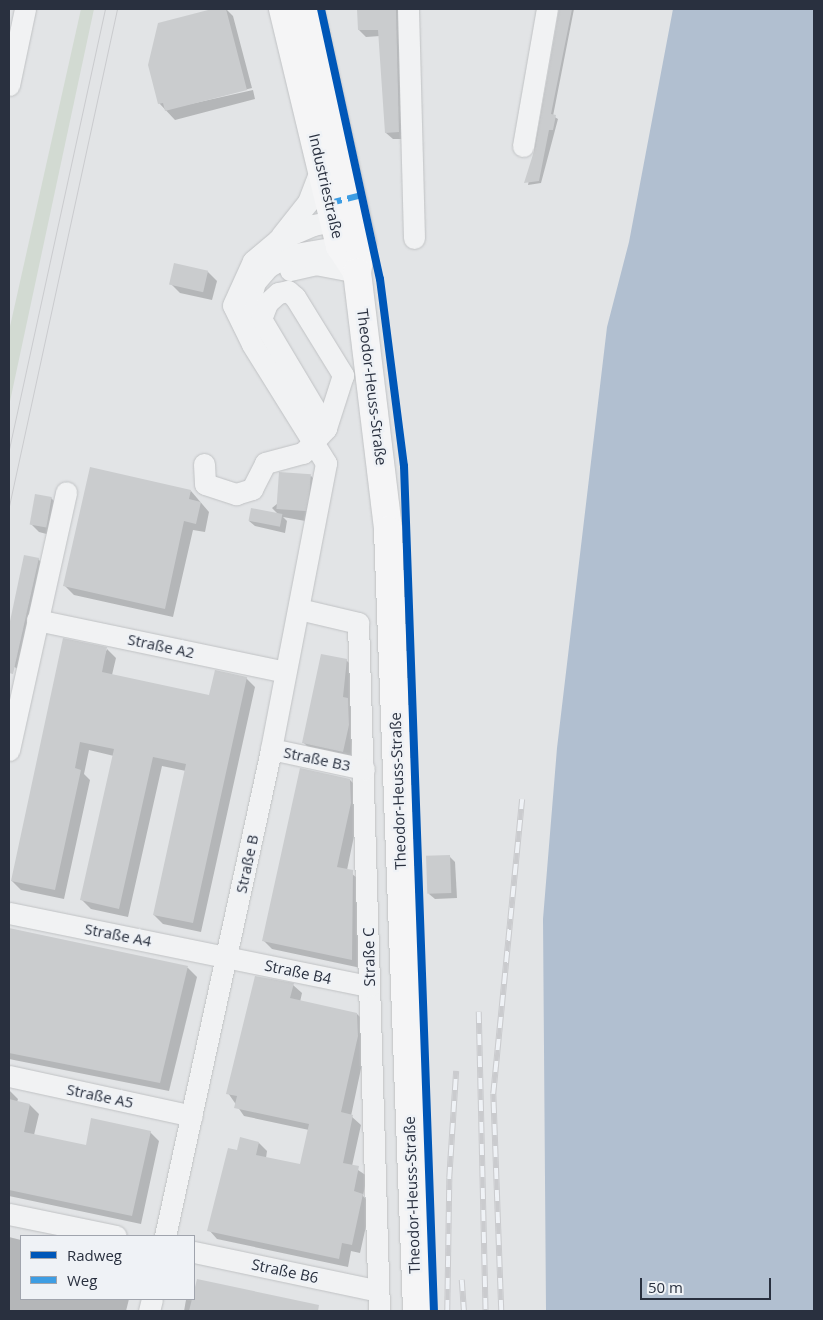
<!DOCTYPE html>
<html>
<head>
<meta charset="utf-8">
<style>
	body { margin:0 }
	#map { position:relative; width:823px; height:1320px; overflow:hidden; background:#e2e4e6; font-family:"Open Sans",sans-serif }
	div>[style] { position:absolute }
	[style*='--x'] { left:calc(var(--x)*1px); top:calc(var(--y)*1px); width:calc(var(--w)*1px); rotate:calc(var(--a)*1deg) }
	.green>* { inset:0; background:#d2dad2 }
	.water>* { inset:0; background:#b1bfd0 }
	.shadow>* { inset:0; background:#0003 }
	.building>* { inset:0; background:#caccce; transform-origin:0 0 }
	.roads { filter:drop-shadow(0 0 1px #c0c2c4) drop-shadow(0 0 1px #c0c2c4) }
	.minor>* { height:21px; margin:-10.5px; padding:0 10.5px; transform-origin:10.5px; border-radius:10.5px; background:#f1f2f3 }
	.major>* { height:28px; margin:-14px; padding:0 14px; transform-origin:14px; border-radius:14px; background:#f5f5f6 }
	.tram>* { height:1px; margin:-0.5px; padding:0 0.5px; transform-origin:0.5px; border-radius:0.5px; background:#cacbce }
	.rail>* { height:5.5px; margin-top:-2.75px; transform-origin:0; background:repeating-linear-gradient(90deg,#eff2f6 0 11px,#cacbce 0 22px); box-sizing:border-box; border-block:1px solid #cacbce }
	.quiet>* { height:6px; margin-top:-3px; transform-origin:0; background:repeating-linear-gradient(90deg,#3d9de3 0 12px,transparent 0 18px) }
	.cycleway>* { height:8px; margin:-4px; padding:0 4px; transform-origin:4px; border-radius:4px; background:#0057b8 }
	span { translate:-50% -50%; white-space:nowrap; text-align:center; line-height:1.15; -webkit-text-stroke:5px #eff2f6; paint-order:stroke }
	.street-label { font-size:15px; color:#29303f }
	.frame { position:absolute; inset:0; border:10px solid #29303f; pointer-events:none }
	.legend { position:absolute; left:20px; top:1235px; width:175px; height:65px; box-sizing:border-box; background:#eff2f6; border:1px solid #a0a4ad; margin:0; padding:6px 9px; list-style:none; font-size:15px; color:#29303f }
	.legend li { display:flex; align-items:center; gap:10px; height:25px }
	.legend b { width:25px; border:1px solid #a0a4ad }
	.scale { position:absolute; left:640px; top:1278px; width:131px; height:22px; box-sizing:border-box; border:2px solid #29303f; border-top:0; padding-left:6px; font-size:15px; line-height:18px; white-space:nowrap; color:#29303f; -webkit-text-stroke:4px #eff2f6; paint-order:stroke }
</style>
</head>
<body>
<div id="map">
	<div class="green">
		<div style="clip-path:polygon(81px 9px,94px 9px,9px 406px,9px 331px)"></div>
	</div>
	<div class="water">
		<div style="clip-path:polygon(673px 9px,814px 9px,814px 1311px,546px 1311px,543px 919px,557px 748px,607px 327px,629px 242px)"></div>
	</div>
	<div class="shadow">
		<div style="clip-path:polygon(217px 9px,226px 9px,233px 16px,252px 88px,168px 109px,253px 90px,255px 99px,175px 120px,159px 103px,159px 24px)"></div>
		<div style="clip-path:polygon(359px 9px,404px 9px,405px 139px,393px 139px,386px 133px,380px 36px,366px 37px,359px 30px)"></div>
		<div style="clip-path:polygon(560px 9px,574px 9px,553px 116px,558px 119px,541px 183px,528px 185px)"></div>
		<div style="clip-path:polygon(208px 272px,217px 281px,212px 300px,180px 293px,171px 284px)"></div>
		<div style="clip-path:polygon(311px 476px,319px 484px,311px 522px,283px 517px,287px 521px,285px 533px,255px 526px,249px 521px,279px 515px,272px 508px)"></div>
		<div style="clip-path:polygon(191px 491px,209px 512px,205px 532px,193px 530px,173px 617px,74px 595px,65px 586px)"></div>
		<div style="clip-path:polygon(51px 498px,60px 507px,54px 536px,39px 532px,30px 523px)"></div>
		<div style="clip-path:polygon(25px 557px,38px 559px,47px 568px,24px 671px,9px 665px,9px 632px)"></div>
		<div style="clip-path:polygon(107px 649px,116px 658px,112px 675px,210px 696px,246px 678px,255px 687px,201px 932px,163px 924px,154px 915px,186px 771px,162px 766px,128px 917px,91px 909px,82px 900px,114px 756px,89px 750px,84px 774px,90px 780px,64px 899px,21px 890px,12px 881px)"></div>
		<div style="clip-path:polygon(346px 660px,355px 669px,351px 760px,312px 751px,303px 742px)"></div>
		<div style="clip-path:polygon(350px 780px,359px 789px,359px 812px,347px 870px,361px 881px,361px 968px,272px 949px,264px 941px)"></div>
		<div style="clip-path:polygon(449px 856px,455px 862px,457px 898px,435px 899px,429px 894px)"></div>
		<div style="clip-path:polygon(9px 930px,188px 968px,197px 977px,169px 1091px,9px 1059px)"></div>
		<div style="clip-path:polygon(293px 985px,302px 993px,300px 1002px,357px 1014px,366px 1023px,366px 1045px,351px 1116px,361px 1125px,352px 1166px,367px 1176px,363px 1196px,371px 1204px,360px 1253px,351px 1251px,348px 1267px,217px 1239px,209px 1230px,238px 1152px,259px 1143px,267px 1151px,266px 1158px,301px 1165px,309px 1130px,244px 1116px,228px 1093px)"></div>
		<div style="clip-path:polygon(9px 1090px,18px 1099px,17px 1102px,30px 1105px,39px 1114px,34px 1135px,87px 1146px,150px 1132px,159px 1141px,141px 1224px,9px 1196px)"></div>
		<div style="clip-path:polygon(9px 1237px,21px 1240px,21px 1299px,129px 1299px,126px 1311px,9px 1311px)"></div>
		<div style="clip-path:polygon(186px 1300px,296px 1302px,306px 1311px,184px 1311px)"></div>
	</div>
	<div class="building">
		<div style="clip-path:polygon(212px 9px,226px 9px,247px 90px,165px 111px,163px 103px,158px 104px,148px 65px,158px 23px)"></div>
		<div style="clip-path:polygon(357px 9px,396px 9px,399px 132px,385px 133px,378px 30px,358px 30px)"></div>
		<div style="clip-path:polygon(559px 9px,572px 9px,551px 114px,556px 115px,553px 130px,549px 130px,539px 181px,524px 183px,535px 148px)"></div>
		<div style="left:174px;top:263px;width:35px;height:22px;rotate:13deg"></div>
		<div style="clip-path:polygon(90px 467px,191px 490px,189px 499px,201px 502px,196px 524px,184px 521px,165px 609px,63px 586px)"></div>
		<div style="left:279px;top:472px;width:32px;height:37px;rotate:4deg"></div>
		<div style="left:35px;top:494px;width:17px;height:31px;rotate:10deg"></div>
		<div style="left:251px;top:508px;width:32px;height:13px;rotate:11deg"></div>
		<div style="clip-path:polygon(24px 555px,39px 558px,13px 674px,9px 673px,9px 626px)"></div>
		<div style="clip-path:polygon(63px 638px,107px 647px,102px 672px,209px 695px,215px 670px,247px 677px,193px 923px,153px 915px,186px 764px,153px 757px,119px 909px,80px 900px,114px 749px,80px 742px,75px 768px,81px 770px,55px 890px,11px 881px)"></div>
		<div style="clip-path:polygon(321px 654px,347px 659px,343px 697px,348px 698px,349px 725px,343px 752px,302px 743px)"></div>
		<div style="clip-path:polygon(300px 768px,350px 779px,351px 803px,337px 867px,353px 870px,352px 960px,262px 941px)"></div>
		<div style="left:450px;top:855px;width:38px;height:24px;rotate:88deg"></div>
		<div style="clip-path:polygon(9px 928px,188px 966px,160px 1083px,9px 1053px)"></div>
		<div style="clip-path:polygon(255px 976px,294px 983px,290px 998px,357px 1013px,358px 1036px,341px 1112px,353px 1115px,343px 1163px,359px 1166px,354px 1191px,363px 1194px,352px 1245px,342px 1243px,339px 1259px,207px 1231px,228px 1148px,237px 1150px,240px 1137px,259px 1142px,256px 1155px,300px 1164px,309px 1124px,234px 1108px,237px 1096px,226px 1094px)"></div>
		<div style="clip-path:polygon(9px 1099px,30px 1104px,24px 1132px,86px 1145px,91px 1118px,151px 1131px,132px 1216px,9px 1190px)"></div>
		<div style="clip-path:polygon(197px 1279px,319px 1305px,318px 1311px,189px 1311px)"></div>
	</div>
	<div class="roads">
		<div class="minor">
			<div style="--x:408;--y:9;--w:229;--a:88.5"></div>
			<div style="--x:9;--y:85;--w:78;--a:-78.1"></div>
			<div style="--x:523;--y:146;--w:139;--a:-80.1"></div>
			<div style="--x:281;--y:236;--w:43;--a:-51.5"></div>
			<div style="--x:308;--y:202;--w:39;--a:-69"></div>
			<div style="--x:290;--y:270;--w:26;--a:-13"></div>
			<div style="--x:315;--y:264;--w:43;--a:10.8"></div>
			<div style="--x:243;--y:325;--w:45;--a:-74.4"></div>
			<div style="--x:255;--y:282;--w:20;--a:-49"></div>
			<div style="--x:268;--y:267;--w:24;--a:-30"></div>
			<div style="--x:289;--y:255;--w:66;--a:-9.6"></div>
			<div style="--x:204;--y:464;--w:20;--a:87"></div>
			<div style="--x:205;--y:484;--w:33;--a:18"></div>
			<div style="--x:236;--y:494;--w:17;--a:-17"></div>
			<div style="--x:252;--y:489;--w:29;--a:-63"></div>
			<div style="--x:265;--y:463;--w:39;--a:-15"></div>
			<div style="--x:303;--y:453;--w:34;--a:-47"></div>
			<div style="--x:326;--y:428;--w:127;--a:-120.8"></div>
			<div style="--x:261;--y:319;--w:17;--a:-69"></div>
			<div style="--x:267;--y:303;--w:15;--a:-42"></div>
			<div style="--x:278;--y:293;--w:10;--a:-11"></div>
			<div style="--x:288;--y:291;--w:9;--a:41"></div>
			<div style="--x:295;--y:297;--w:92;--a:58.4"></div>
			<div style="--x:343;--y:375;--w:56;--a:107.8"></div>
			<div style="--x:299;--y:609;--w:61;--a:13.3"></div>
			<div style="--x:358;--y:623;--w:688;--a:88.25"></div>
			<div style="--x:37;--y:620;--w:253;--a:11.8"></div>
			<div style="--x:271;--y:749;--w:95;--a:12.1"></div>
			<div style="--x:9;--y:750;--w:264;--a:-77.5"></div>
			<div style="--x:9;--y:913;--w:367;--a:11.5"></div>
			<div style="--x:9;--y:1076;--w:187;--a:12.3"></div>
			<div style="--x:9;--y:1214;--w:109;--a:11.6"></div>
			<div style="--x:165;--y:1236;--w:498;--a:-77.7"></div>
			<div style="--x:271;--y:749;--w:291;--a:-79.1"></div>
			<div style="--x:326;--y:463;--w:140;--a:-121.9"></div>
			<div style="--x:252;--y:344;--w:43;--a:-116"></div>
			<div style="--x:233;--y:305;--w:48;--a:-65.6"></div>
			<div style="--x:253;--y:261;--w:33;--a:-40"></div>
			<div style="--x:278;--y:240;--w:38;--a:-23"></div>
			<div style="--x:313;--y:225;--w:38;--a:-11"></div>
			<div style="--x:194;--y:1252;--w:185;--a:11.9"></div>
			<div style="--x:149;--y:1311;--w:12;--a:-76"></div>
		</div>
		<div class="major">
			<div style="--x:283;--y:9;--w:244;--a:76.5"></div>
			<div style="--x:340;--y:246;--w:31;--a:57"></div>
			<div style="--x:310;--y:9;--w:241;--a:77.5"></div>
			<div style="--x:362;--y:244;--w:28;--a:100"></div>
			<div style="--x:357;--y:272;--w:260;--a:83.1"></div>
			<div style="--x:388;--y:530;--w:782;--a:87.87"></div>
		</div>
	</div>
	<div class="tram">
		<div style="--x:9;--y:449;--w:450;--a:-77.7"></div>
		<div style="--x:9;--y:506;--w:509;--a:-77.74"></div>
	</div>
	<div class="rail">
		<div style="--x:479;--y:1012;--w:299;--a:88.7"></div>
		<div style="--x:462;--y:1280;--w:31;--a:86"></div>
		<div style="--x:447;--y:1311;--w:133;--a:-89.1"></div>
		<div style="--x:449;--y:1178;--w:107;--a:-86.3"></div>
		<div style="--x:501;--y:1311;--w:217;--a:-92.1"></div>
		<div style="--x:493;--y:1094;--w:296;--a:-84.4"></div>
	</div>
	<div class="quiet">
		<div style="--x:330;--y:203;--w:34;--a:-14"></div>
	</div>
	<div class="cycleway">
		<div style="--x:321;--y:9;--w:276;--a:77.7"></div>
		<div style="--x:380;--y:279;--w:189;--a:82.7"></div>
		<div style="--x:404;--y:466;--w:846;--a:87.97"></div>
	</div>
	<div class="street-label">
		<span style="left:326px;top:186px;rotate:77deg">Industriestraße</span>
		<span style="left:372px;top:387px;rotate:83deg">Theodor-Heuss-Straße</span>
		<span style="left:161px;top:646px;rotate:12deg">Straße A2</span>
		<span style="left:317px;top:759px;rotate:12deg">Straße B3</span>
		<span style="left:398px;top:791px;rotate:-92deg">Theodor-Heuss-Straße</span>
		<span style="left:247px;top:864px;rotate:-78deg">Straße B</span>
		<span style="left:118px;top:935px;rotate:11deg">Straße A4</span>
		<span style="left:369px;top:957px;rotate:-91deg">Straße C</span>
		<span style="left:298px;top:972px;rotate:12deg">Straße B4</span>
		<span style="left:100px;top:1096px;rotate:12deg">Straße A5</span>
		<span style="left:412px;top:1195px;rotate:-92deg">Theodor-Heuss-Straße</span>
		<span style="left:285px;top:1271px;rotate:12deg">Straße B6</span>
	</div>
	<div class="frame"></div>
	<ul class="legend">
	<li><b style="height:6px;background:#0057b8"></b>Radweg</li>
	<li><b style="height:6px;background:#3d9de3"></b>Weg</li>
	</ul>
	<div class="scale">50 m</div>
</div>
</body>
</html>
